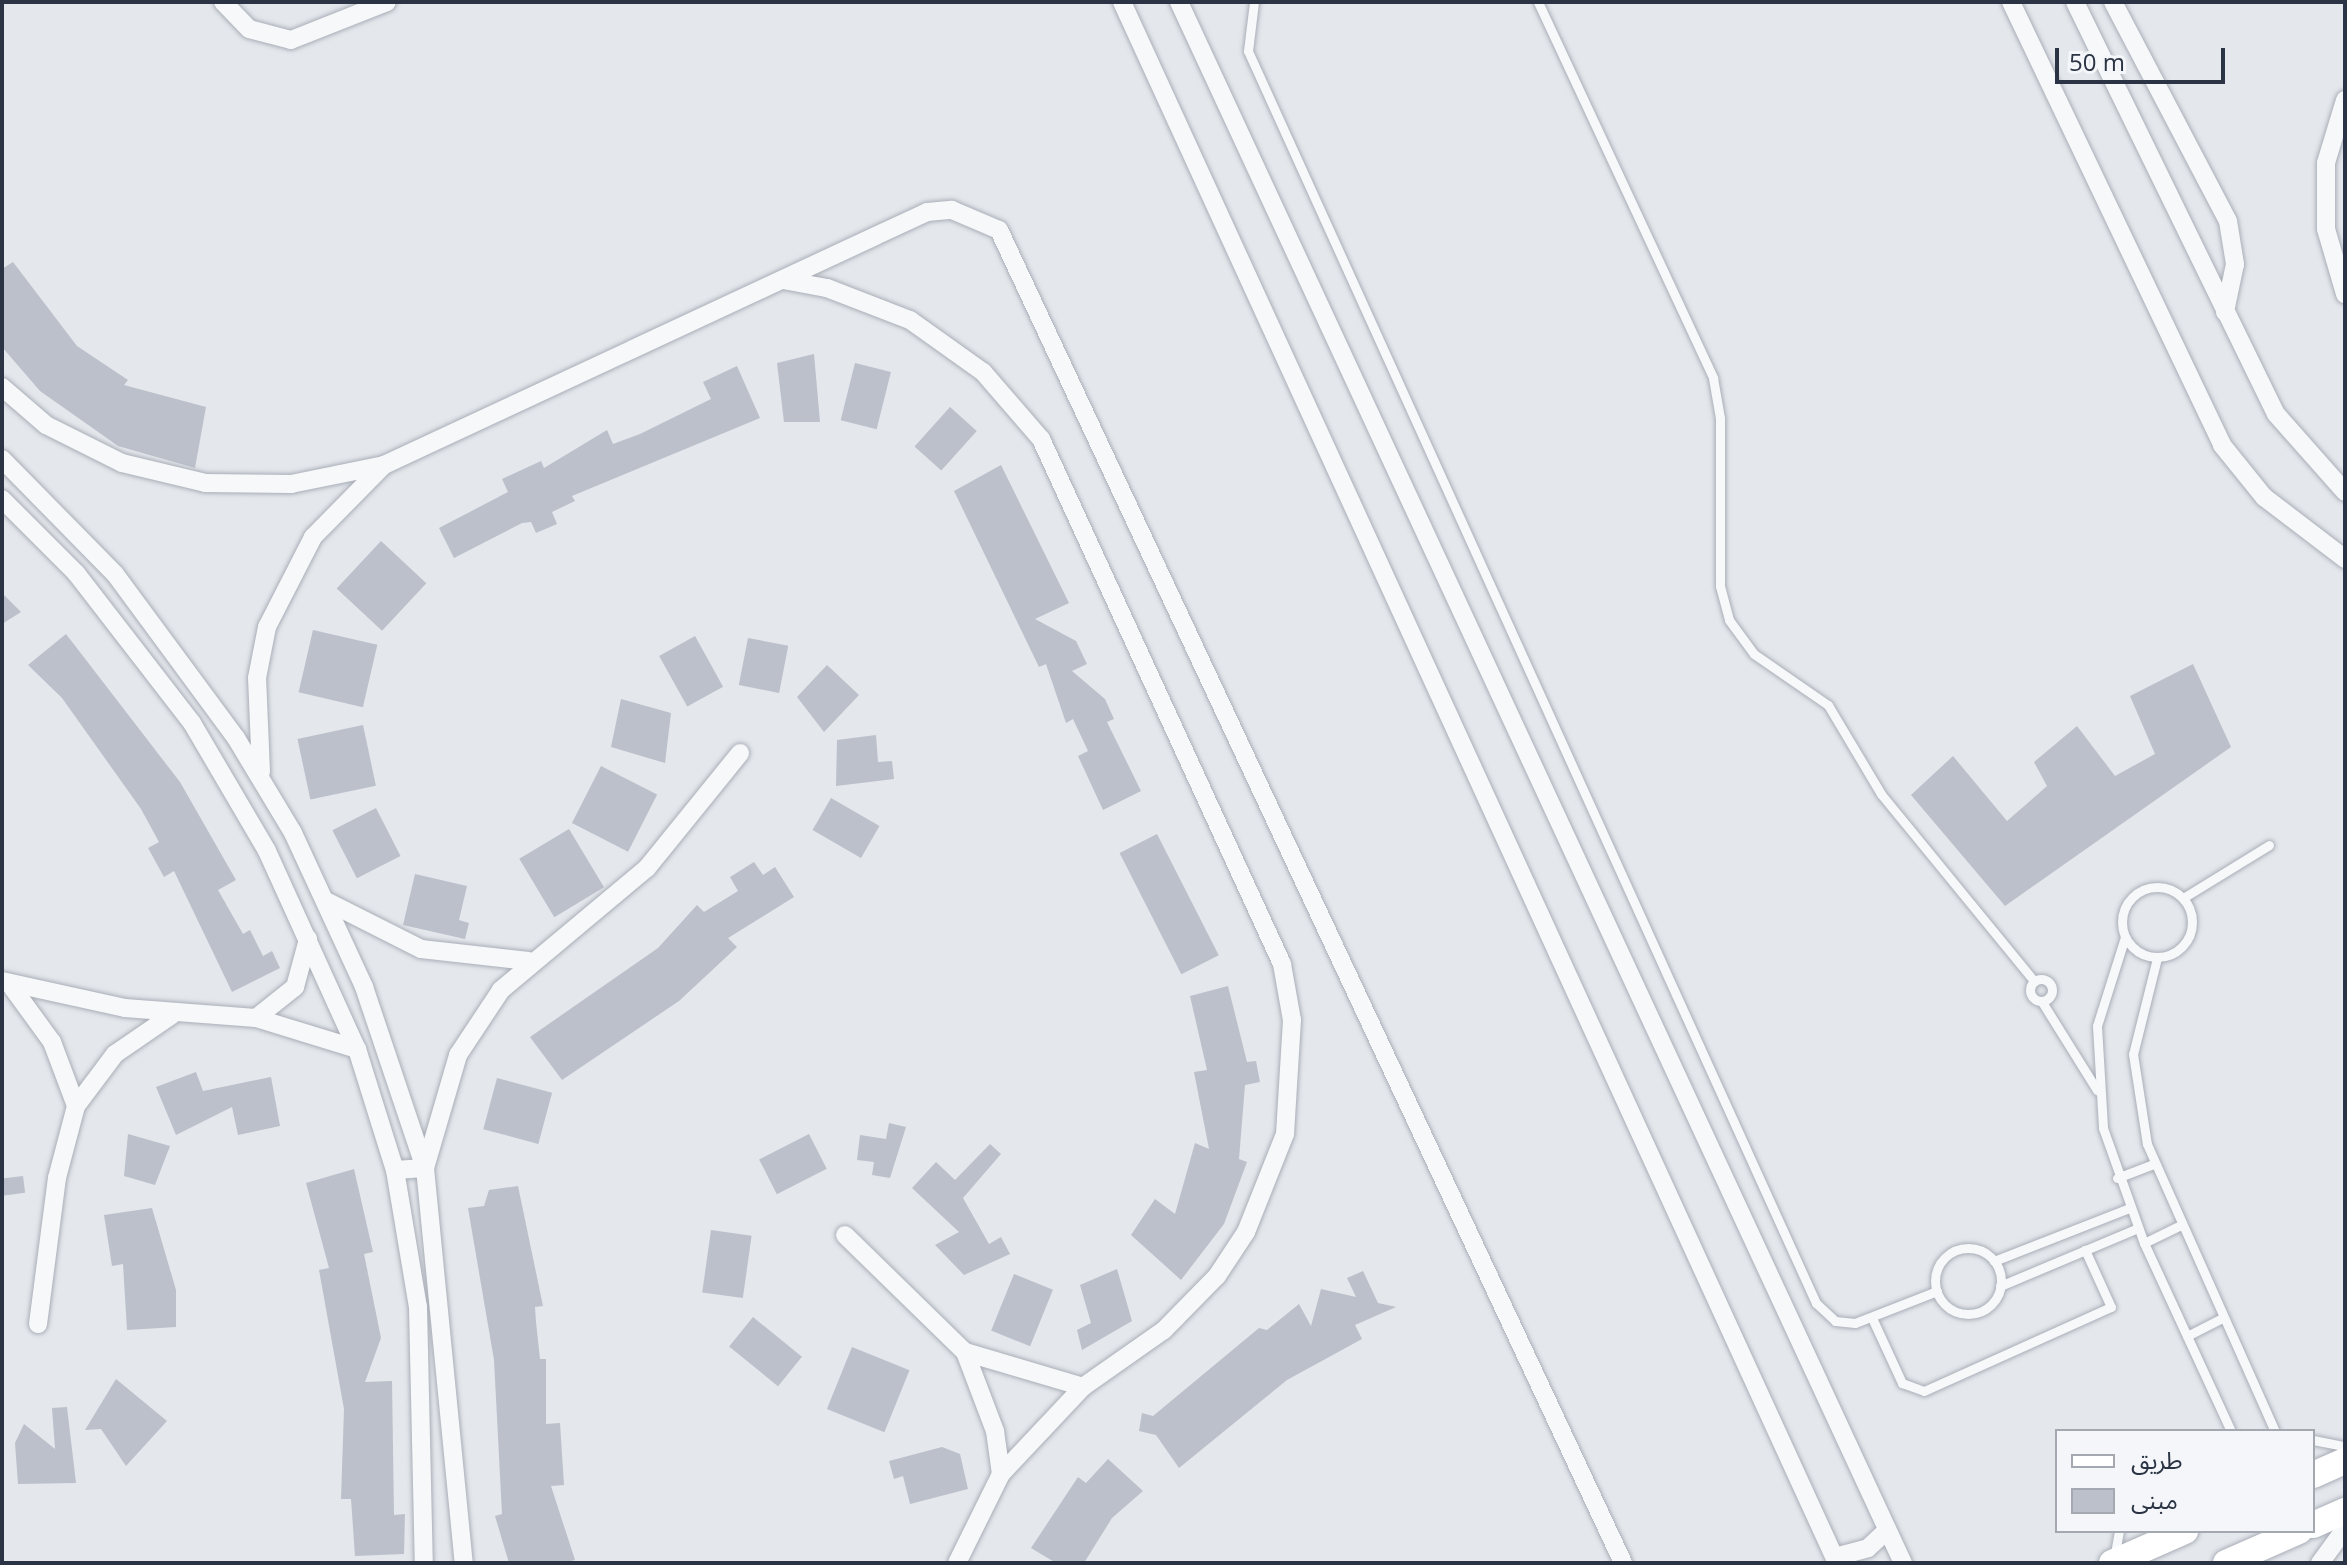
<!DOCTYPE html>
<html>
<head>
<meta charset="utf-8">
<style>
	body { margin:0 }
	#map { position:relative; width:2347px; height:1565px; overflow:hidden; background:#e4e7ec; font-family:"Open Sans","Noto Sans Arabic",sans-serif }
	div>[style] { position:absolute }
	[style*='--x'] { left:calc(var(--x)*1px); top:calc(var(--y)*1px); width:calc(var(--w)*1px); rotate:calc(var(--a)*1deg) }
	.building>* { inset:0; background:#bbc0ca; transform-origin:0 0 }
	.roads { filter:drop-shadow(0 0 2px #a9aeb7) drop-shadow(0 0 2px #a9aeb7) }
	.lane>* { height:9px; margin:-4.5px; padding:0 4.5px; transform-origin:4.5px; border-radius:4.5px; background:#f7f8fa }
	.lane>.ring { margin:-4.5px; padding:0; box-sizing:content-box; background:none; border:9px solid #f7f8fa; border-radius:50% }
	.street>* { height:18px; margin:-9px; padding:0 9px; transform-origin:9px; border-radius:9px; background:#f7f8fa }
	.secondary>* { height:26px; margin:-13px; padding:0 13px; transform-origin:13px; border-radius:13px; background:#fff }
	span { translate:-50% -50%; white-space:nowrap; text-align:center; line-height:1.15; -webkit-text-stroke:7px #f4f6f9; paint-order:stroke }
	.frame { position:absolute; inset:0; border:4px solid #2b3445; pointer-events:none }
	.legend { position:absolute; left:2055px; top:1429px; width:260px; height:104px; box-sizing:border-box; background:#f4f6f9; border:2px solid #a4a8b1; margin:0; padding:10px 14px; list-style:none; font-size:24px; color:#2b3445 }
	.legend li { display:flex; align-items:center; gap:16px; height:40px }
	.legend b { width:40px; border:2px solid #a4a8b1 }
	.scale { position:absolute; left:2055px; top:48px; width:170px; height:36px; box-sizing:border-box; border:4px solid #2b3445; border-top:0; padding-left:10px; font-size:24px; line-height:28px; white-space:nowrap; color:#2b3445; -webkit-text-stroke:6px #f4f6f9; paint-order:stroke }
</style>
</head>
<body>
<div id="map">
	<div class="building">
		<div style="clip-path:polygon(13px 262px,77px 346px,128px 380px,124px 385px,206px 407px,195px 468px,118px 446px,40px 391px,2px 347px,2px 269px)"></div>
		<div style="clip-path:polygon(814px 354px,820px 422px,784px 422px,777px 363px)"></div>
		<div style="left:855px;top:363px;width:37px;height:59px;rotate:14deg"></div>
		<div style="clip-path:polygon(737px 366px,760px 418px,572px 496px,575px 501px,552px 512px,557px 524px,536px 533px,531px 522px,522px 523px,454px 558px,439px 528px,508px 492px,502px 479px,541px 461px,544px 468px,607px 430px,613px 444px,640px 434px,711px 399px,703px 382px)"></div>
		<div style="left:950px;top:407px;width:36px;height:53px;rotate:42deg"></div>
		<div style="clip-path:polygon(1001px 465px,1069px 603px,1035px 619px,1076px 641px,1087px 664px,1072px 671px,1105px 699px,1114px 719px,1107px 722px,1141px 791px,1103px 810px,1078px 756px,1088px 751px,1073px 719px,1066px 723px,1046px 664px,1039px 667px,954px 491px)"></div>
		<div style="left:381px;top:541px;width:62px;height:65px;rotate:43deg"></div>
		<div style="clip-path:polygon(2px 593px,21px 612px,2px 624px)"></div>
		<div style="left:313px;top:630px;width:66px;height:64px;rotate:13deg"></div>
		<div style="clip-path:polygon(66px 634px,180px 782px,236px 880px,218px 890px,243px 934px,250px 930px,263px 956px,272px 951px,280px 968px,232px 992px,174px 871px,164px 877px,148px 848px,159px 842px,141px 809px,62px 698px,28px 665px)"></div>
		<div style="left:695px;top:636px;width:58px;height:41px;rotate:61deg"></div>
		<div style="left:748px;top:638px;width:41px;height:48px;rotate:11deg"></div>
		<div style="clip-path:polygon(2193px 664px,2231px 747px,2005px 906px,1911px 795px,1953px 756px,2007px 821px,2047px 786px,2034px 762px,2077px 726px,2115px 776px,2155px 754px,2130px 696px)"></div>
		<div style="clip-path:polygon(827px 665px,859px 695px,824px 732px,797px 697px)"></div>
		<div style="clip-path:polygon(621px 699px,671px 713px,665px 763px,611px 747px)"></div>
		<div style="left:363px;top:725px;width:62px;height:67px;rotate:78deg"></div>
		<div style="clip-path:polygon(876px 735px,878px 762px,892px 761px,894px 779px,836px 786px,837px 740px)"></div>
		<div style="left:601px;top:766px;width:63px;height:64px;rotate:27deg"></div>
		<div style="left:831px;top:798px;width:56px;height:37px;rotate:30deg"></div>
		<div style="left:376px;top:808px;width:54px;height:49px;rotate:63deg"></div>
		<div style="left:569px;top:829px;width:68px;height:58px;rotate:59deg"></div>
		<div style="left:1157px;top:834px;width:136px;height:42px;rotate:63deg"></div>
		<div style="clip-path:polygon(754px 862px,763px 875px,775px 867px,794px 897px,728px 938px,737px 947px,679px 1001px,562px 1080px,530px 1037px,658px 948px,697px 905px,704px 912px,738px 891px,730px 877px)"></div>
		<div style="clip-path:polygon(415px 874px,467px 886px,459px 920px,469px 923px,465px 939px,403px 925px)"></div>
		<div style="clip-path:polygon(1228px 986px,1247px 1062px,1256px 1061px,1260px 1082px,1245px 1085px,1239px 1159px,1247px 1162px,1224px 1224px,1181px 1280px,1131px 1235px,1155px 1199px,1175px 1214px,1195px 1143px,1209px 1149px,1194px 1072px,1207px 1070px,1190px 996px)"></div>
		<div style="clip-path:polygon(196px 1072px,203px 1091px,271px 1077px,280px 1126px,238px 1135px,232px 1107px,176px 1135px,156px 1087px)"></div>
		<div style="left:497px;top:1078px;width:57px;height:53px;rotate:15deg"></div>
		<div style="clip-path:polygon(889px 1123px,906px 1127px,890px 1178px,872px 1175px,874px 1162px,857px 1160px,860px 1135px,886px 1139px)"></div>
		<div style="clip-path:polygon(128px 1134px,170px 1146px,155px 1185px,124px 1176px)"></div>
		<div style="left:809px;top:1134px;width:39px;height:56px;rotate:63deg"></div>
		<div style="clip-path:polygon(990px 1144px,1001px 1154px,963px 1198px,989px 1244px,1001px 1237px,1010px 1254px,964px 1275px,935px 1245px,959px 1232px,912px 1188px,936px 1162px,955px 1180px)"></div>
		<div style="clip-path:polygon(354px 1169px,373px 1252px,364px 1254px,381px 1338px,365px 1382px,392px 1381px,394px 1515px,405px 1514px,404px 1554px,355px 1556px,351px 1499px,341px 1499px,344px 1409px,319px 1270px,329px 1268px,306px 1183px)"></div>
		<div style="left:23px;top:1176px;width:17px;height:21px;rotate:83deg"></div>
		<div style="clip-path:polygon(518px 1186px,543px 1306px,535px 1307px,536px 1322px,540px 1359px,546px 1359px,546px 1424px,560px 1423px,564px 1485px,551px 1486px,575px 1560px,563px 1563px,509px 1563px,495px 1516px,502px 1514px,494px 1360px,468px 1208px,484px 1206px,489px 1190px)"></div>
		<div style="clip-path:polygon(152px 1208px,176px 1290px,176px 1327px,127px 1330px,123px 1264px,112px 1266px,104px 1215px)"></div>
		<div style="left:711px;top:1230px;width:41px;height:63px;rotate:8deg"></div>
		<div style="clip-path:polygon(1117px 1269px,1132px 1321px,1082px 1350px,1077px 1330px,1091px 1323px,1080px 1285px)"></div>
		<div style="clip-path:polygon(1363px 1271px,1378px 1303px,1396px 1307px,1355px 1325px,1362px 1339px,1287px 1380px,1179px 1468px,1156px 1435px,1139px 1431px,1142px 1413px,1153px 1416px,1259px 1328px,1267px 1330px,1299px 1304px,1311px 1326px,1321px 1289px,1356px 1297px,1347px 1278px)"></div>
		<div style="left:1014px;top:1274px;width:42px;height:61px;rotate:22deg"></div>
		<div style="left:753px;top:1317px;width:63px;height:38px;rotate:39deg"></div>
		<div style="left:852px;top:1347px;width:62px;height:67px;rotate:22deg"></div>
		<div style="clip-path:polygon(116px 1379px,167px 1421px,126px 1466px,101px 1429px,85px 1430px)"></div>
		<div style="clip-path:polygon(67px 1407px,76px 1483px,18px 1484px,15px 1443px,24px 1424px,55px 1449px,52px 1408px)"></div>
		<div style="clip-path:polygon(942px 1447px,960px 1454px,968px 1489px,910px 1504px,903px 1476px,894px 1479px,889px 1461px)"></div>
		<div style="clip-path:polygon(1108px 1459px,1143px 1491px,1112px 1518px,1084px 1563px,1056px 1563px,1031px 1548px,1078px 1477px,1086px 1483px)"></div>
	</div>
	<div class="roads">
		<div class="lane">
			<div style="--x:1254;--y:2;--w:49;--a:97"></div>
			<div style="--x:1248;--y:51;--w:1375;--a:65.6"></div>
			<div style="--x:1816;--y:1303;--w:26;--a:43"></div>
			<div style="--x:1835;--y:1321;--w:20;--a:6"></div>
			<div style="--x:1855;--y:1323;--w:88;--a:-21.3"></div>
			<div style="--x:1538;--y:2;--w:415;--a:65"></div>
			<div style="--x:1713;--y:378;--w:41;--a:80.1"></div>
			<div style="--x:1720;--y:418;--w:168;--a:90"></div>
			<div style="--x:1720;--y:586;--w:35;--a:75"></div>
			<div style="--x:1729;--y:620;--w:42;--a:53.7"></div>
			<div style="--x:1754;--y:654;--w:90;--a:34.6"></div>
			<div style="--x:1828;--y:705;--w:104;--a:59.2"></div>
			<div style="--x:1881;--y:794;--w:242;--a:50.7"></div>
			<div class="ring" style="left:2122px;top:887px;width:61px;height:61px"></div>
			<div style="--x:2183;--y:898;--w:101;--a:-31.6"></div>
			<div style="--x:2125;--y:937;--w:93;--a:107.5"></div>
			<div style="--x:2097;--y:1026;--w:102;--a:86.6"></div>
			<div style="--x:2103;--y:1128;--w:122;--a:70.4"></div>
			<div style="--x:2144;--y:1243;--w:207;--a:65.2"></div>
			<div style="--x:2157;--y:958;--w:99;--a:104"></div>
			<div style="--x:2133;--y:1054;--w:91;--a:81.2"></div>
			<div style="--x:2147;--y:1144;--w:314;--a:66"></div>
			<div class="ring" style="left:2030px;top:979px;width:13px;height:13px"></div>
			<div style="--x:2042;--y:1002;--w:104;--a:58"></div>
			<div style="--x:2117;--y:1178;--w:39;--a:-21"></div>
			<div style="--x:2144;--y:1243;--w:39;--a:-26"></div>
			<div class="ring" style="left:1935px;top:1248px;width:57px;height:57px"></div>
			<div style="--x:1994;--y:1261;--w:145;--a:-21.4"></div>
			<div style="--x:2000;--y:1286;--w:150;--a:-22.8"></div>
			<div style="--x:1872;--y:1318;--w:72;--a:65.2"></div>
			<div style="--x:1902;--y:1383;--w:23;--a:20"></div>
			<div style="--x:1924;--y:1391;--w:205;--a:-24.2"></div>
			<div style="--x:2111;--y:1307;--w:63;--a:-114.5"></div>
			<div style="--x:2187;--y:1336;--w:39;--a:-27"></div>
			<div style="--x:2313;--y:1440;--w:33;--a:11"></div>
			<div style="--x:2114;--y:1559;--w:28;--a:-80"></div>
		</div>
		<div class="street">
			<div style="--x:223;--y:2;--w:37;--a:46"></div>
			<div style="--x:249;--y:29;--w:43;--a:14.7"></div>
			<div style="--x:291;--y:40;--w:103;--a:-21.6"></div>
			<div style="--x:1122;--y:2;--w:1717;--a:65.39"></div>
			<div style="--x:1179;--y:2;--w:1721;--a:65.12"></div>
			<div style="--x:2011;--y:2;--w:491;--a:64.5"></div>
			<div style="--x:2222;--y:445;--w:67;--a:51.1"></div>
			<div style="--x:2264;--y:497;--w:102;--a:37.4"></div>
			<div style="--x:2075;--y:2;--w:458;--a:64"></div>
			<div style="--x:2276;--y:414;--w:104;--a:48.5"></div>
			<div style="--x:2113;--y:2;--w:247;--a:62.3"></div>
			<div style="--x:2228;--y:221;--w:44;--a:80.8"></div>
			<div style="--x:2235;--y:264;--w:49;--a:101.8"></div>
			<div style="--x:2345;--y:100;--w:66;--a:106.8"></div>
			<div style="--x:2326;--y:163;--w:66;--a:90"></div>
			<div style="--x:2326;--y:229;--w:68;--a:73.7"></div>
			<div style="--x:783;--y:280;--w:45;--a:10.3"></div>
			<div style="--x:827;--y:288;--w:89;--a:21.1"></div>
			<div style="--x:910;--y:320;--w:90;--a:35.5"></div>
			<div style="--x:983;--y:372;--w:89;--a:49.1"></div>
			<div style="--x:1041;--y:439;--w:578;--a:65.34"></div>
			<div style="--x:1282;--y:964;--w:57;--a:79.9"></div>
			<div style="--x:1292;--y:1020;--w:114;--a:93.5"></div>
			<div style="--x:1285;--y:1134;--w:105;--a:111.7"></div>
			<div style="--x:1246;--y:1232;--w:53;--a:123.4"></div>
			<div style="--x:1217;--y:1276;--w:76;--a:134.5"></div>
			<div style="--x:1164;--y:1330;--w:99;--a:144.9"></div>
			<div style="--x:1083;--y:1387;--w:120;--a:133.3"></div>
			<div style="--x:1001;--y:1474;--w:99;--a:116.3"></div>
			<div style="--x:2;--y:387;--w:58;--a:40.8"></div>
			<div style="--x:46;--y:425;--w:85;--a:26.6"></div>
			<div style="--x:122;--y:463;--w:85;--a:13.5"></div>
			<div style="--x:205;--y:483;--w:86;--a:0.7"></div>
			<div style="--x:291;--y:484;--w:95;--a:-11.5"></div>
			<div style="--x:384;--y:465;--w:599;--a:-24.98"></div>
			<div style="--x:927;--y:212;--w:25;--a:-5"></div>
			<div style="--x:952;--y:210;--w:51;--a:23.1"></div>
			<div style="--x:999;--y:230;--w:1472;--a:64.91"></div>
			<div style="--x:2;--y:459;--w:161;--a:45.5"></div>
			<div style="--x:115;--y:574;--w:204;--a:53.6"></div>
			<div style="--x:236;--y:738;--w:111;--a:59"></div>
			<div style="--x:293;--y:833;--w:170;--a:65.2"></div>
			<div style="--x:364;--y:987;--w:191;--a:71.4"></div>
			<div style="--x:425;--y:1168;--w:397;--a:84.4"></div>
			<div style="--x:2;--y:499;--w:105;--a:45"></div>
			<div style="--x:76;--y:573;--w:190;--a:52.3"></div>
			<div style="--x:192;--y:723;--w:148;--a:59.6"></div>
			<div style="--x:267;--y:851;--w:217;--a:65.6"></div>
			<div style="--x:357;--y:1049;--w:127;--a:72.6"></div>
			<div style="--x:395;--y:1170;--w:139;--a:80.5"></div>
			<div style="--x:418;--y:1307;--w:256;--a:88.7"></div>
			<div style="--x:261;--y:772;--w:94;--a:-92.4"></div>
			<div style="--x:257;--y:678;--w:52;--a:-78.9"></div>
			<div style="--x:267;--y:627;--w:101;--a:-62.9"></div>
			<div style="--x:313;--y:537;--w:98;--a:-45.4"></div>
			<div style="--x:328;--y:902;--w:104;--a:26.8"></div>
			<div style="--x:421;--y:949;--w:108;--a:6.4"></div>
			<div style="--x:2;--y:981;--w:126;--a:12.4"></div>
			<div style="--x:125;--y:1008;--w:131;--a:4.4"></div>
			<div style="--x:256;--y:1018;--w:106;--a:17.1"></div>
			<div style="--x:9;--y:983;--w:73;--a:53.9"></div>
			<div style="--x:52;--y:1042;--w:68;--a:69.4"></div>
			<div style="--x:256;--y:1018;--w:50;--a:-38.5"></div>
			<div style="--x:295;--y:987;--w:50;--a:-74.8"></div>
			<div style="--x:395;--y:1170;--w:30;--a:-4"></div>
			<div style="--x:425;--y:1168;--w:118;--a:-73.7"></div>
			<div style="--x:458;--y:1055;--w:78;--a:-56.5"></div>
			<div style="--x:501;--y:990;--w:190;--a:-39.9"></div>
			<div style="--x:647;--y:868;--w:148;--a:-51"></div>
			<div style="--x:845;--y:1235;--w:168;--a:44.3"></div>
			<div style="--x:965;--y:1352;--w:85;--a:69.2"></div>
			<div style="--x:995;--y:1431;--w:43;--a:82.1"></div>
			<div style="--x:38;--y:1324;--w:147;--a:-82.6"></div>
			<div style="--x:57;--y:1178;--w:74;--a:-75.2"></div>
			<div style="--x:76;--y:1106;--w:65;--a:-53.1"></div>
			<div style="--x:115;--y:1054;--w:69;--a:-34.4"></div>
			<div style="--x:965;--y:1352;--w:123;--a:16.5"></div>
			<div style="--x:1835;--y:1557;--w:34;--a:-15"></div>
			<div style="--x:1868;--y:1548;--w:23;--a:-43"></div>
			<div style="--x:2320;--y:1563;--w:42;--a:-53.7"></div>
		</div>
		<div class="secondary">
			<div style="--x:2313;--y:1475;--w:35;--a:-24"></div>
			<div style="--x:2313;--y:1525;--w:35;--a:-24"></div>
			<div style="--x:2112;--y:1563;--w:80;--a:-23.7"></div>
			<div style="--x:2226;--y:1563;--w:80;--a:-23.7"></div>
		</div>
	</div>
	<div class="frame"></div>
	<ul class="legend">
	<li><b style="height:10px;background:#fff"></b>طريق</li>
	<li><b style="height:22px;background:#bbc0ca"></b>مبنى</li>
	</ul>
	<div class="scale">50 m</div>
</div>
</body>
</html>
